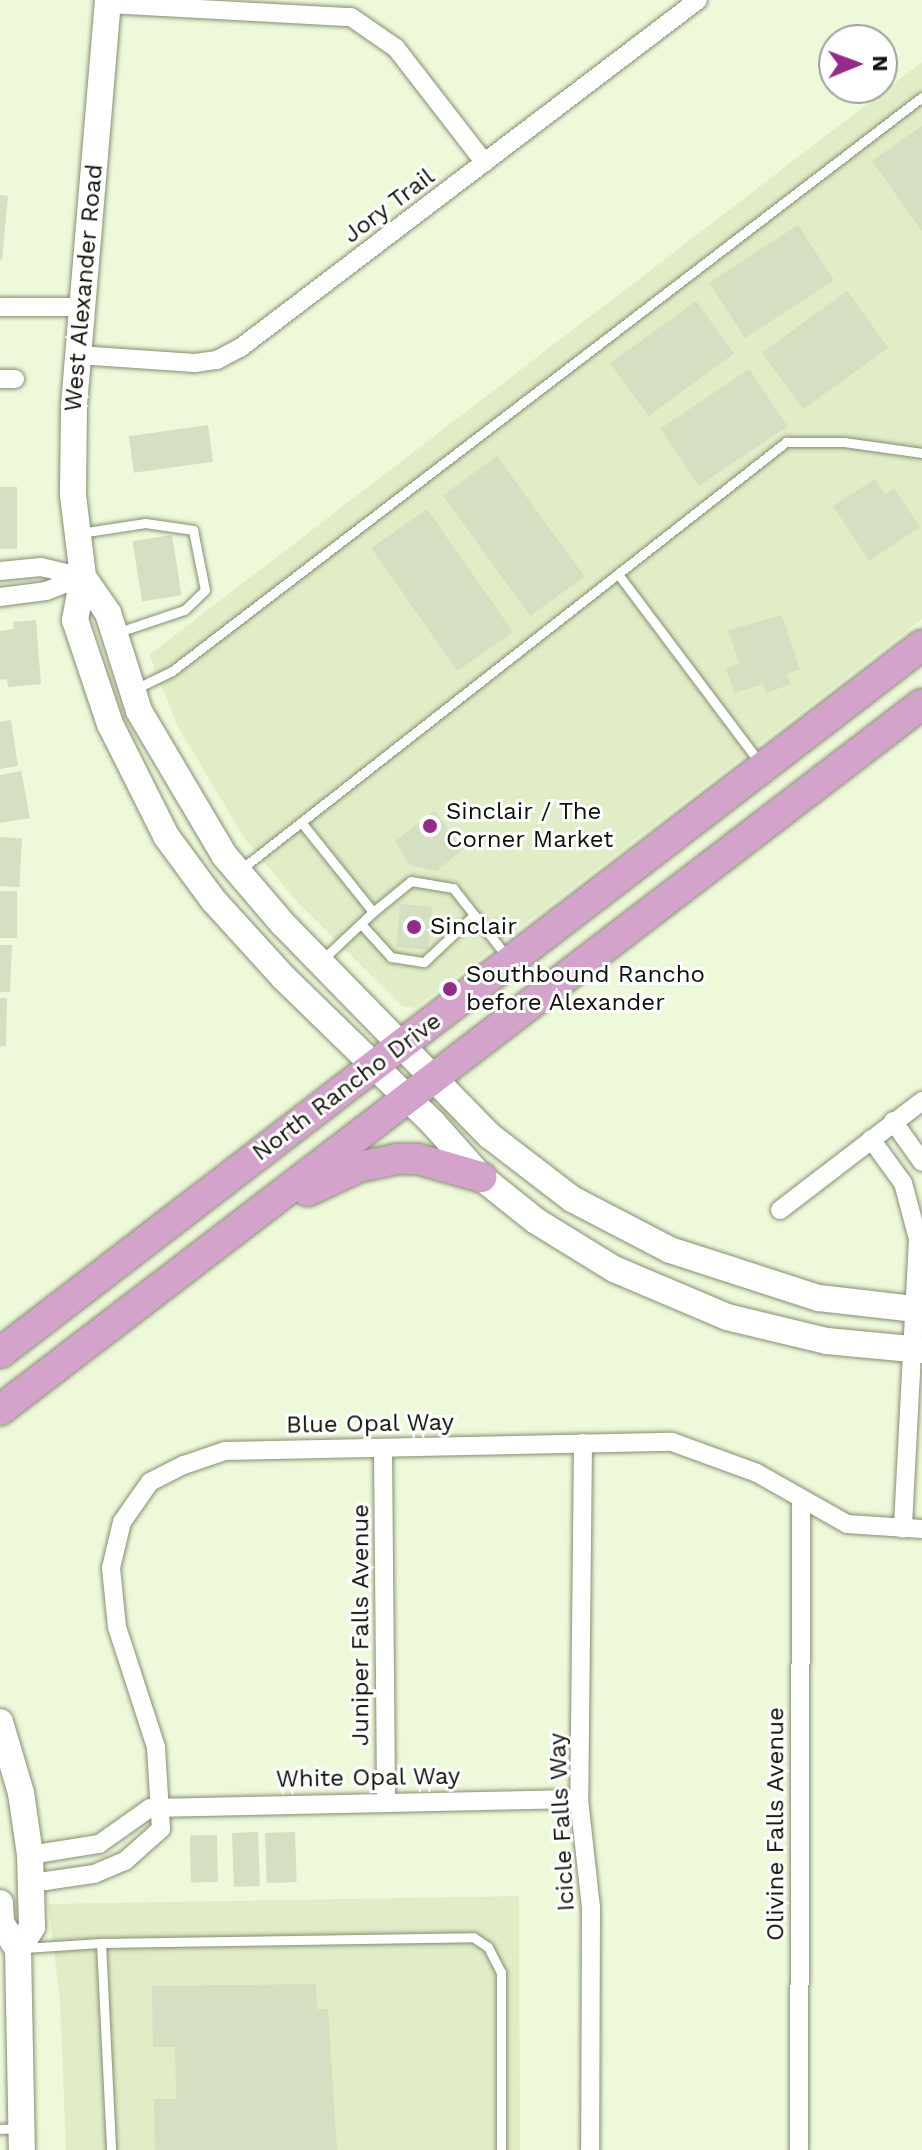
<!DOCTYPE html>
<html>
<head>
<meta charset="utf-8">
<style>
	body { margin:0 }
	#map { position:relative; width:922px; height:2150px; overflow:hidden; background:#eef9da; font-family:"Work Sans",sans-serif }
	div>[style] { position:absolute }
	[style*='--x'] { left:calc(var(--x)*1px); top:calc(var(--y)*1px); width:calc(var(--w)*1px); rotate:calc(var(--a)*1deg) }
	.built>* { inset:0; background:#e0edc7 }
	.building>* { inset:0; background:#d5dfc1; transform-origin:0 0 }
	.roads { filter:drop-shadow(0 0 2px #858e72) drop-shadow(0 0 2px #858e72) }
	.service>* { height:9px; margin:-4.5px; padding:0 4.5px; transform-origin:4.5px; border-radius:4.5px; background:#fff }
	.minor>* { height:18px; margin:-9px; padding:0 9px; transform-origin:9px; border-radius:9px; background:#fff }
	.secondary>* { height:26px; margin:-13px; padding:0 13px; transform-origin:13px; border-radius:13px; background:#fff }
	.primary>* { height:30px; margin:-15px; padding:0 15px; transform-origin:15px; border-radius:15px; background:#d3a3cb }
	.dots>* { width:22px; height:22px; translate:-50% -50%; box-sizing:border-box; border:4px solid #fff; border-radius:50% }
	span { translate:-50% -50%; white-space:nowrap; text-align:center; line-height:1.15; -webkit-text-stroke:6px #fff; paint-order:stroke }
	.street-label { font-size:24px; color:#0f1208 }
	.poi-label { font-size:24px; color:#0f1208 }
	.left { translate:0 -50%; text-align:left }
	.north { position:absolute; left:818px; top:24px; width:80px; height:80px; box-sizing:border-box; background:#fff; border:2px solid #9fa09c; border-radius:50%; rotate:89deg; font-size:22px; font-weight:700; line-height:32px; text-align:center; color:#0f1208 }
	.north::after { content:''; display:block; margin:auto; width:28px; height:36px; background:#962a8b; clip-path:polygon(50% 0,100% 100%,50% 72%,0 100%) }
</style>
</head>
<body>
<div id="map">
	<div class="built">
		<div style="clip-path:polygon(922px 62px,922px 619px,415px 1008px,402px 1006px,297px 902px,243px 836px,177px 725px,149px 655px)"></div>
		<div style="clip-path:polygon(519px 1896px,520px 2150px,66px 2150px,60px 2000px,48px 1904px)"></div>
	</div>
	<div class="building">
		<div style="clip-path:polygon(922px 126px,922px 231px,872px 161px)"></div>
		<div style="clip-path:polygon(0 195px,8px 196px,2px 260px,0 259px)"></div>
		<div style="left:798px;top:225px;width:66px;height:106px;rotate:57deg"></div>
		<div style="left:847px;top:291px;width:70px;height:105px;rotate:54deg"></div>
		<div style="left:696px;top:301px;width:65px;height:106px;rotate:54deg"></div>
		<div style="left:749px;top:369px;width:69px;height:107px;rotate:56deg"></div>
		<div style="left:208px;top:425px;width:37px;height:80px;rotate:82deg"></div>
		<div style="left:497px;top:456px;width:149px;height:67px;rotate:54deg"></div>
		<div style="clip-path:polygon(875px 479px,885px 494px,894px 488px,920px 527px,869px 561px,833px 506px)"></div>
		<div style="left:0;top:487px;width:17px;height:62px"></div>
		<div style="left:427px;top:509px;width:150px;height:68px;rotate:55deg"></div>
		<div style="left:172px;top:535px;width:61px;height:40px;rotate:81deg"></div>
		<div style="clip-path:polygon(782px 615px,800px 669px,787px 674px,791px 684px,766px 693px,763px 684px,734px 693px,726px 668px,739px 664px,728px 630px)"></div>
		<div style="clip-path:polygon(36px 620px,41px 684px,8px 687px,7px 679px,0 680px,0 631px,14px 629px,13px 622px)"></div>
		<div style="clip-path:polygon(11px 720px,18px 766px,0 769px,0 722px)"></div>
		<div style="clip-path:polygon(21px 771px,30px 818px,0 823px,0 775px)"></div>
		<div style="clip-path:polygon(435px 811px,463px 849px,437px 871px,409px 865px,395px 841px)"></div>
		<div style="left:0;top:837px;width:22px;height:49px;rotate:3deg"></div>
		<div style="left:0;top:891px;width:17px;height:47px"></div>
		<div style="left:400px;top:904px;width:32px;height:43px;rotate:5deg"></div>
		<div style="clip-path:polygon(0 945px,12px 945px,10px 992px,0 992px)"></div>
		<div style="clip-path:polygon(0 998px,7px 998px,6px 1046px,0 1046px)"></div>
		<div style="left:258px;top:1832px;width:54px;height:26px;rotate:88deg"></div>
		<div style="left:295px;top:1832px;width:50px;height:30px;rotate:88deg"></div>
		<div style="left:217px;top:1835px;width:47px;height:27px;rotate:89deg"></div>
		<div style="clip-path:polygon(316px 1984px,317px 2009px,328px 2009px,337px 2150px,155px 2150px,154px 2099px,176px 2099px,175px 2047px,153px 2047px,152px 1986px)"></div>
	</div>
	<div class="roads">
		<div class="service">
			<div style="--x:80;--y:533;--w:66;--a:-8.7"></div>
			<div style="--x:145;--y:523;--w:49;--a:8.3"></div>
			<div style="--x:193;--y:530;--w:61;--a:78.7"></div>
			<div style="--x:205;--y:590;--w:29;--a:136"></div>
			<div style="--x:184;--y:610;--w:72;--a:161.3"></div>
			<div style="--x:618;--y:574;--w:236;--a:53.1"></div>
			<div style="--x:135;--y:689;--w:41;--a:-25.9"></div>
			<div style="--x:172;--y:671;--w:944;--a:-37.43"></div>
			<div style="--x:301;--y:822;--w:115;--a:51.3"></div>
			<div style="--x:373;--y:912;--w:69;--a:136.8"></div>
			<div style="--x:240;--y:870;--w:694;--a:-38.09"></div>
			<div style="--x:786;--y:442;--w:58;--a:0"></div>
			<div style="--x:844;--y:442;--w:79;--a:8"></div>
			<div style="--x:373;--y:912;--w:49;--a:-39.2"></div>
			<div style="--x:411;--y:881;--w:43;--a:9.5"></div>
			<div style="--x:453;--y:888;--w:89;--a:51.8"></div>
			<div style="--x:361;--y:924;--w:45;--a:47.7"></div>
			<div style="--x:391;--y:957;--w:33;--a:9"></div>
			<div style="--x:424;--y:962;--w:69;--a:-43.2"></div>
			<div style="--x:101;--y:1943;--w:372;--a:-0.9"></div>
			<div style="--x:473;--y:1937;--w:18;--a:34"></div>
			<div style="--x:488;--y:1947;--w:28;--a:63"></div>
			<div style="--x:501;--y:1972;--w:178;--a:90"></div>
			<div style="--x:24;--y:1948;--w:77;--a:-3.7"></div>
			<div style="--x:101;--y:1943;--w:207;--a:87.2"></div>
			<div style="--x:0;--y:2129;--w:18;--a:-3"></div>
		</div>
		<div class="minor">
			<div style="--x:108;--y:4;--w:243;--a:3.1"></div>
			<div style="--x:351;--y:17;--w:55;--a:34.6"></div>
			<div style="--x:396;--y:48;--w:145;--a:52.3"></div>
			<div style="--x:0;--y:307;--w:81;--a:0"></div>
			<div style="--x:78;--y:355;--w:117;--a:3.9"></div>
			<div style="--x:195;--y:363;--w:22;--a:-8"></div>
			<div style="--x:217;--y:360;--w:26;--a:-28"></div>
			<div style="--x:240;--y:348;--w:575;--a:-37.23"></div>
			<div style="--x:0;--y:379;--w:15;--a:0"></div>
			<div style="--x:0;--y:571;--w:41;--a:-5.6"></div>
			<div style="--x:41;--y:567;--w:43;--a:13.4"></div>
			<div style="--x:0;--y:597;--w:46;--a:-7.4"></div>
			<div style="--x:46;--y:591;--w:40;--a:-21"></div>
			<div style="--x:893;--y:1121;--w:50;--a:54.7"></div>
			<div style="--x:871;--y:1139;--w:54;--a:54"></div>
			<div style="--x:903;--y:1183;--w:58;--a:75"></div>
			<div style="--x:918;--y:1239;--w:290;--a:93"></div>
			<div style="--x:780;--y:1210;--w:179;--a:-37.5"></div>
			<div style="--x:583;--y:1443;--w:356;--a:90.6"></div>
			<div style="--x:579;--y:1799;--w:109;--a:83.7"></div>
			<div style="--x:591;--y:1907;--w:243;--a:90.2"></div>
			<div style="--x:383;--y:1449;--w:352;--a:89.5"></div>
			<div style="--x:30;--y:1855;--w:70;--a:-9.1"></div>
			<div style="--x:99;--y:1844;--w:62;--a:-35.2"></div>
			<div style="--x:150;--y:1808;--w:429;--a:-1.2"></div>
			<div style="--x:32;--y:1883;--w:63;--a:-8.3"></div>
			<div style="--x:94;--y:1874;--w:34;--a:-23"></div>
			<div style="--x:125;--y:1861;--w:48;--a:-41.6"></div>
			<div style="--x:161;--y:1829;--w:82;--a:-93.5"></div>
			<div style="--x:156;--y:1747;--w:126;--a:-108"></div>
			<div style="--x:117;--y:1627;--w:59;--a:-95.8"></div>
			<div style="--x:111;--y:1568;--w:47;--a:-76.6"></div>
			<div style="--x:122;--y:1522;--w:49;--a:-55"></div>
			<div style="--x:150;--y:1482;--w:38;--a:-27"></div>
			<div style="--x:184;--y:1465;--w:43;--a:-18.9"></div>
			<div style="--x:225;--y:1451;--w:447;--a:-1.2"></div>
			<div style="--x:672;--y:1442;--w:90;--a:20"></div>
			<div style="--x:757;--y:1473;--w:103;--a:29.5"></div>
			<div style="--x:847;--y:1524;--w:75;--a:3.8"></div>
			<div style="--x:799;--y:2150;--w:651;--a:-89.82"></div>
		</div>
		<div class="secondary">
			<div style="--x:108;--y:0;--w:409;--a:94.8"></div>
			<div style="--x:74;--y:408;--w:87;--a:90.7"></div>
			<div style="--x:73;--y:495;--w:83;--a:83"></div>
			<div style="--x:83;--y:577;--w:44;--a:100.5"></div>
			<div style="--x:75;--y:620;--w:110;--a:71.4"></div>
			<div style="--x:110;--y:724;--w:125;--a:63.4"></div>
			<div style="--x:166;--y:836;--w:81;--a:53.6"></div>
			<div style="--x:214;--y:901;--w:104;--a:47.7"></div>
			<div style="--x:284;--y:978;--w:208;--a:44.2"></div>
			<div style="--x:433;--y:1123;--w:72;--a:48.4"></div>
			<div style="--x:481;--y:1177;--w:70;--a:38.7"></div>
			<div style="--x:536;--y:1221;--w:92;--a:31.6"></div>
			<div style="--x:614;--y:1269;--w:123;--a:23"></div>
			<div style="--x:727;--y:1317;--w:103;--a:13.5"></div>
			<div style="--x:827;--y:1341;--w:95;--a:5.4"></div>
			<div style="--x:83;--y:577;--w:44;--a:55.2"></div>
			<div style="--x:108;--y:613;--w:103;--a:72.4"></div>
			<div style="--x:139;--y:711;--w:167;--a:59.4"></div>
			<div style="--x:224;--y:855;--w:91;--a:49.5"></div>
			<div style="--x:283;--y:924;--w:296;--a:45.7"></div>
			<div style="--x:490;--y:1136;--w:103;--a:37.5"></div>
			<div style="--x:572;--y:1199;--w:110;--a:27.5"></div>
			<div style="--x:670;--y:1250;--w:157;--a:17.9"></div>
			<div style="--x:819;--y:1298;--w:104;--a:6.6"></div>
			<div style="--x:0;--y:1722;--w:74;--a:73.5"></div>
			<div style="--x:21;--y:1793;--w:63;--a:81.7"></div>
			<div style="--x:30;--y:1855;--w:72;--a:88.4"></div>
			<div style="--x:32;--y:1927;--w:26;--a:122"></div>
			<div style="--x:0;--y:1903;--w:20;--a:87"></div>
			<div style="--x:1;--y:1923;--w:31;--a:57"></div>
			<div style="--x:18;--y:1949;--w:201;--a:88.9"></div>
		</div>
		<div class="primary">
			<div style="--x:308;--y:1191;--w:56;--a:-25.2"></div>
			<div style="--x:359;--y:1167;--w:38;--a:-12"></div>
			<div style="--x:396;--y:1159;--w:22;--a:0"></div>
			<div style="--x:418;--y:1159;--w:66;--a:15.9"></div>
			<div style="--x:0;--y:1353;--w:1162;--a:-37.52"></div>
			<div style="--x:0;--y:1410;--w:1161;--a:-37.44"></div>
		</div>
	</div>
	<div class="dots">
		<div style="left:430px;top:826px;background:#962a8b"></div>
		<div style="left:414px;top:927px;background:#962a8b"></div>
		<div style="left:450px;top:989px;background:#962a8b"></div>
	</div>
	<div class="street-label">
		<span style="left:389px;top:206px;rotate:-37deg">Jory Trail</span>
		<span style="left:84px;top:288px;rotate:-85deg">West Alexander Road</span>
		<span style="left:347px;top:1087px;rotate:-37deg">North Rancho Drive</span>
		<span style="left:370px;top:1424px;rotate:-1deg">Blue Opal Way</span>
		<span style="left:361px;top:1625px;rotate:-90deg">Juniper Falls Avenue</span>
		<span style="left:368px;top:1778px;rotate:-1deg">White Opal Way</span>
		<span style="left:562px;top:1822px;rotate:-93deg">Icicle Falls Way</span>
		<span style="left:776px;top:1824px;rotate:-90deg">Olivine Falls Avenue</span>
	</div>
	<div class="poi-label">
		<span class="left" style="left:446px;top:826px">Sinclair / The<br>Corner Market</span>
		<span class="left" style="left:430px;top:927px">Sinclair</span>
		<span class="left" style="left:466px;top:989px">Southbound Rancho<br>before Alexander</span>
	</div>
	<div class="north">N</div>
</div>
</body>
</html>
